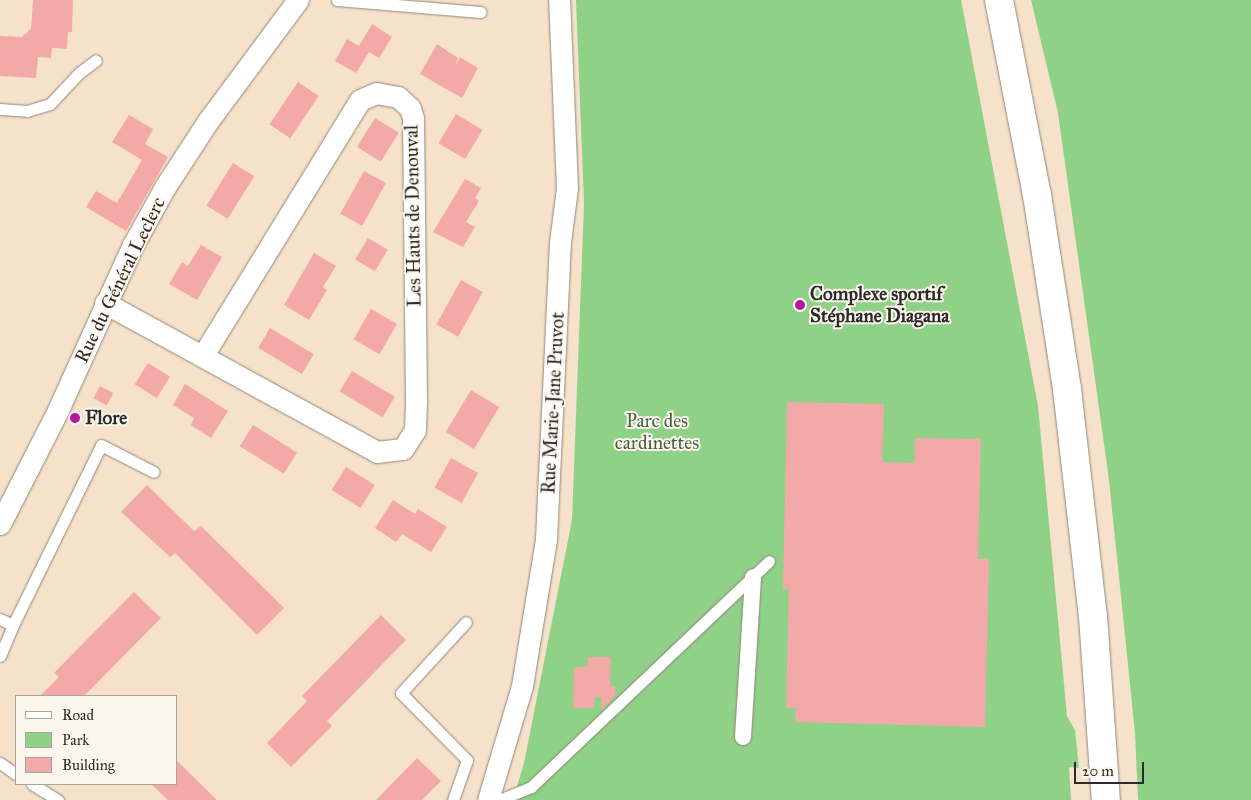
<!DOCTYPE html>
<html>
<head>
<meta charset="utf-8">
<style>
	body { margin:0 }
	#map { position:relative; width:1251px; height:800px; overflow:hidden; background:#f6e2ca; font-family:"IM FELL Great Primer",serif }
	div>[style] { position:absolute }
	[style*='--x'] { left:calc(var(--x)*1px); top:calc(var(--y)*1px); width:calc(var(--w)*1px); rotate:calc(var(--a)*1deg) }
	.green>* { inset:0; background:#90d188 }
	.building>* { inset:0; background:#f3a9a7; transform-origin:0 0 }
	.roads { filter:drop-shadow(0 0 1px #90867a) drop-shadow(0 0 1px #90867a) }
	.service>* { height:11px; margin:-5.5px; padding:0 5.5px; transform-origin:5.5px; border-radius:5.5px; background:#fff }
	.pedestrian>* { height:16px; margin:-8px; padding:0 8px; transform-origin:8px; border-radius:8px; background:#fff }
	.minor>* { height:21px; margin:-10.5px; padding:0 10.5px; transform-origin:10.5px; border-radius:10.5px; background:#fff }
	.secondary>* { height:28px; margin:-14px; padding:0 14px; transform-origin:14px; border-radius:14px; background:#fff }
	.dots>* { width:14px; height:14px; translate:-50% -50%; box-sizing:border-box; border:2px solid #fbf7ec; border-radius:50% }
	span { translate:-50% -50%; white-space:nowrap; text-align:center; line-height:1.15; -webkit-text-stroke:4px #fbf7ec; paint-order:stroke }
	.street-label { font-size:19px; color:#2b2b2b }
	.poi-label { font-size:19px; color:#2b2b2b; font-weight:700 }
	.left { translate:0 -50%; text-align:left }
	.park-label { font-size:19px; color:#495d47 }
	.legend { position:absolute; left:15px; top:695px; width:162px; height:90px; box-sizing:border-box; background:#fbf7ec; border:1px solid #a8a59f; margin:0; padding:6px 9px; list-style:none; font-size:15px; color:#2b2b2b }
	.legend li { display:flex; align-items:center; gap:10px; height:25px }
	.legend b { width:25px; border:1px solid #a8a59f }
	.scale { position:absolute; left:1074px; top:762px; width:70px; height:22px; box-sizing:border-box; border:2px solid #2b2b2b; border-top:0; padding-left:6px; font-size:15px; line-height:18px; white-space:nowrap; color:#2b2b2b; -webkit-text-stroke:4px #fbf7ec; paint-order:stroke }
</style>
</head>
<body>
<div id="map">
	<div class="green">
		<div style="clip-path:polygon(576px 0,961px 0,1038px 406px,1067px 716px,1075px 730px,1079px 768px,1069px 767px,1071px 800px,513px 800px,524px 763px,572px 520px,584px 204px)"></div>
		<div style="clip-path:polygon(1031px 0,1251px 0,1251px 800px,1138px 800px,1135px 733px,1109px 480px,1058px 113px)"></div>
	</div>
	<div class="building">
		<div style="clip-path:polygon(33px 0,73px 0,72px 32px,68px 32px,67px 49px,52px 48px,51px 58px,38px 57px,36px 78px,0 76px,0 36px,22px 37px,31px 29px)"></div>
		<div style="clip-path:polygon(372px 24px,392px 37px,379px 58px,369px 52px,356px 73px,335px 61px,347px 39px,359px 46px)"></div>
		<div style="clip-path:polygon(437px 44px,458px 58px,455px 66px,460px 57px,478px 68px,462px 98px,420px 74px)"></div>
		<div style="left:298px;top:82px;width:25px;height:51px;rotate:34deg"></div>
		<div style="left:456px;top:114px;width:31px;height:34px;rotate:31deg"></div>
		<div style="clip-path:polygon(129px 115px,153px 129px,145px 144px,168px 157px,126px 231px,86px 207px,96px 191px,117px 203px,142px 160px,112px 142px)"></div>
		<div style="left:375px;top:118px;width:28px;height:34px;rotate:32deg"></div>
		<div style="left:233px;top:163px;width:25px;height:50px;rotate:32deg"></div>
		<div style="left:364px;top:171px;width:25px;height:49px;rotate:29deg"></div>
		<div style="clip-path:polygon(465px 179px,481px 188px,475px 198px,479px 201px,466px 222px,475px 227px,463px 247px,433px 232px)"></div>
		<div style="left:368px;top:238px;width:23px;height:25px;rotate:31deg"></div>
		<div style="clip-path:polygon(201px 245px,222px 257px,197px 300px,169px 284px,182px 262px,188px 266px)"></div>
		<div style="clip-path:polygon(314px 253px,336px 266px,323px 287px,327px 290px,309px 320px,284px 305px)"></div>
		<div style="left:461px;top:280px;width:25px;height:51px;rotate:29deg"></div>
		<div style="left:371px;top:309px;width:30px;height:35px;rotate:30deg"></div>
		<div style="left:270px;top:328px;width:51px;height:23px;rotate:31deg"></div>
		<div style="left:148px;top:363px;width:26px;height:25px;rotate:32deg"></div>
		<div style="left:352px;top:371px;width:50px;height:24px;rotate:31deg"></div>
		<div style="clip-path:polygon(185px 384px,228px 411px,211px 438px,191px 425px,194px 418px,173px 405px)"></div>
		<div style="left:100px;top:386px;width:15px;height:14px;rotate:28deg"></div>
		<div style="left:471px;top:390px;width:33px;height:49px;rotate:31deg"></div>
		<div style="clip-path:polygon(787px 402px,884px 404px,882px 462px,914px 463px,915px 438px,981px 439px,978px 559px,989px 559px,985px 727px,795px 722px,796px 708px,786px 708px,789px 589px,783px 589px)"></div>
		<div style="left:253px;top:425px;width:52px;height:25px;rotate:32deg"></div>
		<div style="left:451px;top:458px;width:31px;height:34px;rotate:29deg"></div>
		<div style="left:346px;top:467px;width:34px;height:27px;rotate:32deg"></div>
		<div style="clip-path:polygon(147px 485px,194px 531px,201px 526px,284px 608px,257px 635px,175px 553px,170px 557px,121px 512px)"></div>
		<div style="clip-path:polygon(393px 500px,415px 514px,418px 509px,447px 527px,431px 552px,402px 534px,396px 542px,375px 528px)"></div>
		<div style="clip-path:polygon(134px 592px,161px 618px,84px 696px,40px 696px,59px 677px,54px 673px)"></div>
		<div style="clip-path:polygon(381px 615px,406px 640px,327px 721px,332px 726px,291px 767px,267px 743px,307px 701px,302px 696px)"></div>
		<div style="clip-path:polygon(588px 657px,611px 657px,610px 686px,616px 686px,615px 696px,601px 710px,602px 697px,595px 697px,593px 708px,573px 708px,574px 667px,587px 667px)"></div>
		<div style="clip-path:polygon(417px 758px,441px 781px,422px 800px,376px 800px)"></div>
		<div style="clip-path:polygon(176px 760px,217px 800px,168px 800px,151px 784px,176px 784px)"></div>
	</div>
	<div class="roads">
		<div class="service">
			<div style="--x:337;--y:0;--w:144;--a:4.8"></div>
			<div style="--x:0;--y:109;--w:27;--a:4"></div>
			<div style="--x:27;--y:111;--w:24;--a:-17"></div>
			<div style="--x:50;--y:104;--w:42;--a:-46.9"></div>
			<div style="--x:79;--y:73;--w:21;--a:-37"></div>
			<div style="--x:0;--y:619;--w:14;--a:25"></div>
			<div style="--x:13;--y:625;--w:200;--a:-63.9"></div>
			<div style="--x:101;--y:445;--w:59;--a:27"></div>
			<div style="--x:0;--y:656;--w:34;--a:-67"></div>
			<div style="--x:0;--y:763;--w:19;--a:35"></div>
			<div style="--x:32;--y:784;--w:31;--a:32"></div>
			<div style="--x:453;--y:800;--w:42;--a:-70.7"></div>
			<div style="--x:467;--y:760;--w:94;--a:-134.6"></div>
			<div style="--x:401;--y:693;--w:96;--a:-47.5"></div>
			<div style="--x:499;--y:800;--w:35;--a:-22"></div>
			<div style="--x:531;--y:787;--w:328;--a:-43.5"></div>
		</div>
		<div class="pedestrian">
			<div style="--x:743;--y:737;--w:160;--a:-86.4"></div>
		</div>
		<div class="minor">
			<div style="--x:105;--y:303;--w:310;--a:28.7"></div>
			<div style="--x:377;--y:452;--w:26;--a:-7"></div>
			<div style="--x:403;--y:449;--w:22;--a:-58"></div>
			<div style="--x:415;--y:430;--w:28;--a:-88"></div>
			<div style="--x:416;--y:402;--w:284;--a:-90.6"></div>
			<div style="--x:413;--y:118;--w:10;--a:-107"></div>
			<div style="--x:410;--y:108;--w:16;--a:-137"></div>
			<div style="--x:398;--y:97;--w:22;--a:-170"></div>
			<div style="--x:376;--y:93;--w:17;--a:156"></div>
			<div style="--x:360;--y:100;--w:299;--a:121.6"></div>
			<div style="--x:0;--y:524;--w:128;--a:-63"></div>
			<div style="--x:58;--y:410;--w:181;--a:-65.6"></div>
			<div style="--x:133;--y:245;--w:66;--a:-61.1"></div>
			<div style="--x:165;--y:187;--w:79;--a:-56.9"></div>
			<div style="--x:208;--y:121;--w:151;--a:-53.4"></div>
			<div style="--x:488;--y:800;--w:119;--a:-73.4"></div>
			<div style="--x:522;--y:686;--w:149;--a:-80.7"></div>
			<div style="--x:546;--y:539;--w:297;--a:-87.3"></div>
			<div style="--x:560;--y:242;--w:54;--a:-82.6"></div>
			<div style="--x:567;--y:188;--w:188;--a:-92.4"></div>
		</div>
		<div class="secondary">
			<div style="--x:999;--y:0;--w:199;--a:79"></div>
			<div style="--x:1037;--y:195;--w:196;--a:81.2"></div>
			<div style="--x:1067;--y:389;--w:228;--a:83.5"></div>
			<div style="--x:1093;--y:616;--w:184;--a:86"></div>
		</div>
	</div>
	<div class="dots">
		<div style="left:800px;top:305px;background:#b5179e"></div>
		<div style="left:75px;top:418px;background:#b5179e"></div>
	</div>
	<div class="street-label">
		<span style="left:413px;top:216px;rotate:-91deg">Les Hauts de Denouval</span>
		<span style="left:120px;top:280px;rotate:-64deg">Rue du Général Leclerc</span>
		<span style="left:553px;top:403px;rotate:-87deg">Rue Marie-Jane Pruvot</span>
	</div>
	<div class="poi-label">
		<span class="left" style="left:810px;top:305px">Complexe sportif<br>Stéphane Diagana</span>
		<span class="left" style="left:85px;top:418px">Flore</span>
	</div>
	<div class="park-label">
		<span style="left:657px;top:432px">Parc des<br>cardinettes</span>
	</div>
	<ul class="legend">
	<li><b style="height:6px;background:#fff"></b>Road</li>
	<li><b style="height:14px;background:#90d188"></b>Park</li>
	<li><b style="height:14px;background:#f3a9a7"></b>Building</li>
	</ul>
	<div class="scale">20 m</div>
</div>
</body>
</html>
